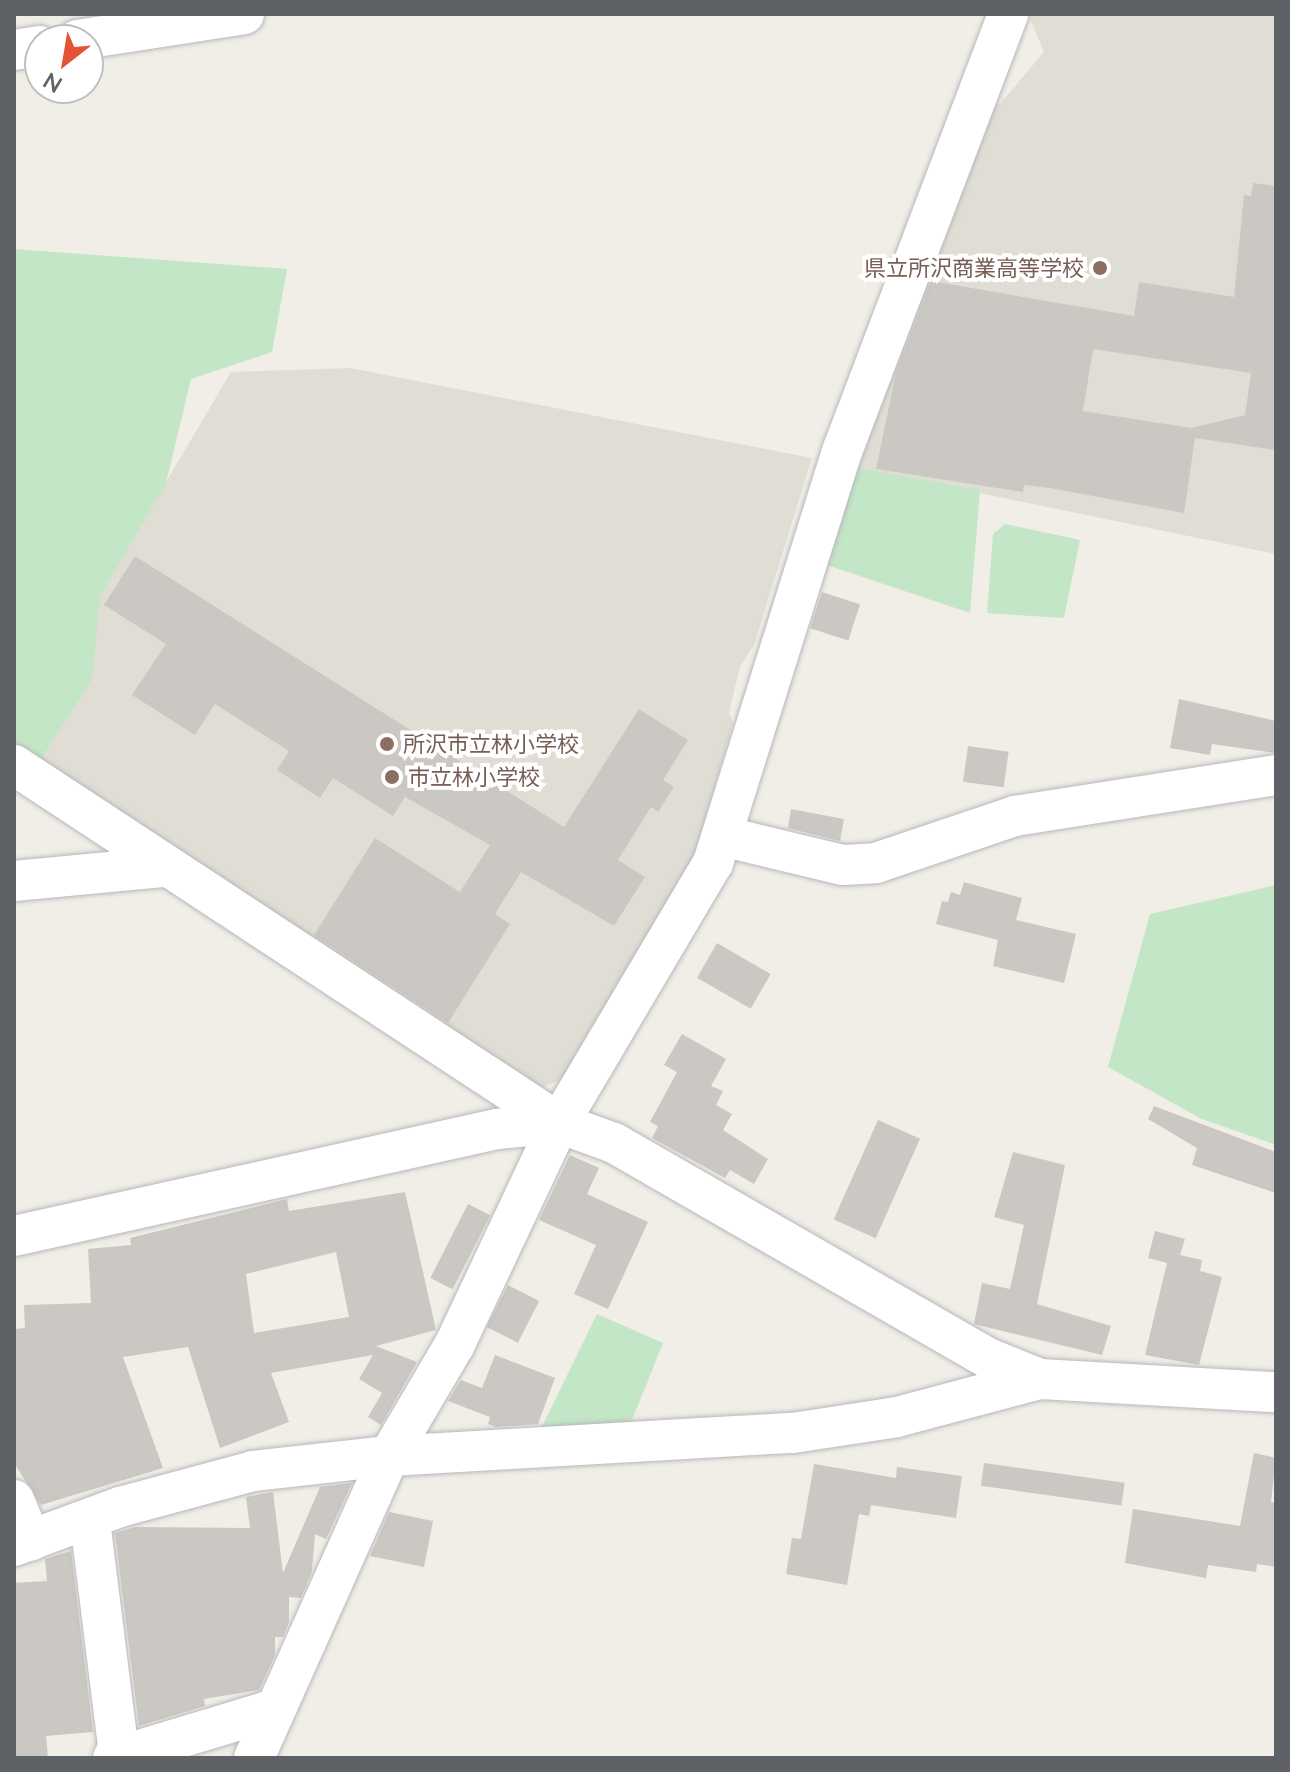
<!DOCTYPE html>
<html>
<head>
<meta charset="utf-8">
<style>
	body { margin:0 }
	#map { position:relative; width:1290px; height:1772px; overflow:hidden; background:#f0eee6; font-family:Lato,"Noto Sans JP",sans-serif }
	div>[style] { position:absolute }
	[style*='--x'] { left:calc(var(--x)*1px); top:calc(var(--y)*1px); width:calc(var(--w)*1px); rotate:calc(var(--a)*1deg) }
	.education>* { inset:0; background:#e0ded4 }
	.green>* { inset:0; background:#c3e6c6 }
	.building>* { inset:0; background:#cbc8c3; transform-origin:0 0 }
	.roads { filter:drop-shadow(0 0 2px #b6b8bc) drop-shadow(0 0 2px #b6b8bc) }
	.minor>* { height:40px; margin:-20px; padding:0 20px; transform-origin:20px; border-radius:20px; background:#fff }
	.dots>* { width:22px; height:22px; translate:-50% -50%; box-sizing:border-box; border:4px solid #fff; border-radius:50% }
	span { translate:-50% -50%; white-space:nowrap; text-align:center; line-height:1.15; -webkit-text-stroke:8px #fff; paint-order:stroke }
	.education-label { font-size:22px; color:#785e54 }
	.right { translate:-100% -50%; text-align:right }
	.left { translate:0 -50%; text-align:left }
	.frame { position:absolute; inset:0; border:16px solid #5e6166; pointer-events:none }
	.north { position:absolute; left:24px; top:24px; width:80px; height:80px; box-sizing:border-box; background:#fff; border:2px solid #bfc0c2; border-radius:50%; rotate:211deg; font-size:22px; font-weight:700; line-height:32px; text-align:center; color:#5e6166 }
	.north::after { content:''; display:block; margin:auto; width:28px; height:36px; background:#e65236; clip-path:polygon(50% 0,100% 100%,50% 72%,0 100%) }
</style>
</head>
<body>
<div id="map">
	<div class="education">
		<div style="clip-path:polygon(1028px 14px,1276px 14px,1276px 554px,848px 466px,987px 104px,1000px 104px,1044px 52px)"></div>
		<div style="clip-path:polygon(350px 368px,812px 458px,754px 645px,740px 667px,729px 712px,733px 723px,693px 860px,575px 1075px,542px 1087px,456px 1044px,36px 765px,91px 609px,231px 372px)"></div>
	</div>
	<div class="green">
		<div style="clip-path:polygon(14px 249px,287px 269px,272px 352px,191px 379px,166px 483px,100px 597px,92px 679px,39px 762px,14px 744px)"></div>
		<div style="clip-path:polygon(848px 466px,980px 490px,970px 613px,818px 562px)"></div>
		<div style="clip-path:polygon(1005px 524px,1080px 540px,1064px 618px,987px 613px,993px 534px)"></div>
		<div style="clip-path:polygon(1276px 885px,1276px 1145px,1202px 1119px,1108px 1067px,1150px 914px)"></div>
		<div style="clip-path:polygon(597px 1314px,663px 1343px,628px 1430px,538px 1435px)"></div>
	</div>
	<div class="building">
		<div style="clip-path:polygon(evenodd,1253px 183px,1276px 186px,1276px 450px,1195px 438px,1184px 513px,1050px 488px,1024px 485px,1023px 492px,876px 469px,896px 373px,931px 281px,1134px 316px,1139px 282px,1234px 297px,1244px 195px,1251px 196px,1253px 183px,1093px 349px,1251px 373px,1245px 415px,1191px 428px,1083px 411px,1093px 349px)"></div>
		<div style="clip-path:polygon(135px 556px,564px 827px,639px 709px,688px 740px,663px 780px,674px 787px,658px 812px,651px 807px,618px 860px,645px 877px,614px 926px,521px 872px,495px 914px,510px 924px,448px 1023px,314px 935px,375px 838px,460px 892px,490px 845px,405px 797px,393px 816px,333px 778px,320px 798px,277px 770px,289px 751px,215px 704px,195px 735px,132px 695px,166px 644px,104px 605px)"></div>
		<div style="left:822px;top:592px;width:40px;height:38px;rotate:18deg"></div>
		<div style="clip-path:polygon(1179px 699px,1276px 721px,1276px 753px,1212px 744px,1210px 755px,1170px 748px)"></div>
		<div style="left:968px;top:746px;width:41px;height:36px;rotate:8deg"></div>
		<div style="clip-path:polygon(791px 809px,844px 819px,840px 841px,788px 828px)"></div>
		<div style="clip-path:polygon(964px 882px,1022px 898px,1016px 920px,1076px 934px,1064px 983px,993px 966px,998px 940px,936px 924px,942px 901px,948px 902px,951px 892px,960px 895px)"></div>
		<div style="left:717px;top:943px;width:62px;height:40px;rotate:30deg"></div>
		<div style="clip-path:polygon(682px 1034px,726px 1059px,711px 1086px,723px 1091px,716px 1105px,732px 1114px,723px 1130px,768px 1159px,754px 1184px,730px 1170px,725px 1178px,652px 1138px,658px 1126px,650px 1122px,677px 1072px,664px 1065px)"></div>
		<div style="clip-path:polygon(1154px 1106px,1276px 1152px,1276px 1193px,1192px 1165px,1197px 1148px,1148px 1119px)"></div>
		<div style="left:878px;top:1120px;width:46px;height:109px;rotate:24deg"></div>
		<div style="clip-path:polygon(1013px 1152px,1065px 1165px,1037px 1304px,1111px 1326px,1102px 1355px,974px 1324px,982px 1283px,1010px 1289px,1024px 1225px,994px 1217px)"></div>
		<div style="clip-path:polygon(570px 1155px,599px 1168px,587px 1194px,648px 1222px,608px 1309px,574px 1294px,596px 1245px,539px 1220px)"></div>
		<div style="clip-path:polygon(evenodd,405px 1192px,436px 1330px,376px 1346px,417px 1362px,381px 1425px,368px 1417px,382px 1393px,359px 1379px,373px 1355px,271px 1373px,289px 1422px,220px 1448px,188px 1347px,123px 1357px,163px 1468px,41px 1505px,14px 1463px,14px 1329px,25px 1328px,24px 1305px,91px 1303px,88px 1249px,131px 1245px,130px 1238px,287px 1199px,289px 1211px,405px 1192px,336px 1252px,349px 1317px,254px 1333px,246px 1274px,336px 1252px)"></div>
		<div style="left:468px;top:1204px;width:25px;height:83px;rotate:27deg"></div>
		<div style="clip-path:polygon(1155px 1231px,1185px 1239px,1180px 1255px,1202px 1260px,1200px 1271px,1222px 1277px,1199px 1365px,1145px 1355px,1167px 1263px,1148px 1258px)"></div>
		<div style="left:508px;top:1285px;width:35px;height:47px;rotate:27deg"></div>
		<div style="clip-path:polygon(495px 1355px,555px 1378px,538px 1424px,496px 1427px,488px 1424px,490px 1417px,448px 1401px,461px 1380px,482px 1388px)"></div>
		<div style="clip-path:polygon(1254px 1453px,1276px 1458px,1271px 1502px,1276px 1503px,1276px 1567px,1257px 1564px,1256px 1572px,1208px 1565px,1206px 1578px,1125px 1563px,1133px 1509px,1240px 1526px)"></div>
		<div style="left:984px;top:1463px;width:142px;height:23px;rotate:8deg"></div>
		<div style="clip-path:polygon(814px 1464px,896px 1478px,897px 1467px,962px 1476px,956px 1518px,871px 1505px,869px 1516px,859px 1514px,847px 1585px,786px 1574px,792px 1538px,801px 1539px)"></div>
		<div style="clip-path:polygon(352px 1483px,326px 1539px,315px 1534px,312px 1571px,301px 1598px,289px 1597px,289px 1622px,283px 1637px,275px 1637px,275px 1655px,259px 1690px,204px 1699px,205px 1706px,139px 1726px,115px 1533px,135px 1527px,250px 1528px,246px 1497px,273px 1492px,283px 1573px,320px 1487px)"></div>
		<div style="clip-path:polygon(389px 1512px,433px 1521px,424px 1567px,370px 1556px)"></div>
		<div style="clip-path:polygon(71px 1551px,93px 1732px,46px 1736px,48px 1758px,14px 1758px,14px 1583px,47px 1581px,45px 1559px)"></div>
	</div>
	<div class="roads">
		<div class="minor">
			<div style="--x:77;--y:40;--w:169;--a:-8.8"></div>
			<div style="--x:14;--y:50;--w:26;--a:-9"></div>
			<div style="--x:14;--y:765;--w:652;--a:33.3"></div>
			<div style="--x:559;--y:1123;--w:59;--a:20"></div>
			<div style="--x:614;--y:1143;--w:431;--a:29.9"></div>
			<div style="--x:988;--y:1358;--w:56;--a:22"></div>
			<div style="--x:1040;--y:1379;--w:236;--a:3.2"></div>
			<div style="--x:722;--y:836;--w:124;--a:13.5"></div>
			<div style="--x:843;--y:865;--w:33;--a:-3"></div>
			<div style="--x:876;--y:863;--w:147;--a:-18.7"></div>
			<div style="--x:1015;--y:816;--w:264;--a:-8.9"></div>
			<div style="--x:14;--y:881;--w:149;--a:-5.4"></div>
			<div style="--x:14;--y:1236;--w:495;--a:-12.5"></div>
			<div style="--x:497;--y:1129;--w:62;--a:-5.5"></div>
			<div style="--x:14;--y:1500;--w:44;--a:67.5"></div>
			<div style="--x:90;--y:1521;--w:236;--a:82.9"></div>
			<div style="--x:14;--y:1546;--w:113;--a:-20.2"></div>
			<div style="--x:120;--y:1507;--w:138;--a:-15.1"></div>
			<div style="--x:253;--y:1471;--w:137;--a:-6.3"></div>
			<div style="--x:389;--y:1456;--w:405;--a:-3.3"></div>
			<div style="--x:793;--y:1433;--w:105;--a:-8.7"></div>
			<div style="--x:897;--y:1417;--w:148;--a:-14.9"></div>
			<div style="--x:113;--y:1758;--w:166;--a:-16.8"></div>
			<div style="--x:254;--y:1758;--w:331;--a:-65.9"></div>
			<div style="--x:389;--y:1456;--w:130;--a:-59.5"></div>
			<div style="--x:455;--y:1344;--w:244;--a:-64.8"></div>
			<div style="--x:559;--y:1123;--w:302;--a:-59.4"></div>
			<div style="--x:713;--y:863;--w:434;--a:-72.6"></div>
			<div style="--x:843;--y:449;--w:465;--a:-69.2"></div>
		</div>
	</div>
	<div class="dots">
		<div style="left:1100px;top:268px;background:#8d6e63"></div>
		<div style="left:387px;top:744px;background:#8d6e63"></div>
		<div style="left:392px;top:777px;background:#8d6e63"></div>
	</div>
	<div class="education-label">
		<span class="right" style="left:1084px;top:268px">県立所沢商業高等学校</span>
		<span class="left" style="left:403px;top:744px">所沢市立林小学校</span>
		<span class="left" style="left:408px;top:777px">市立林小学校</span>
	</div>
	<div class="frame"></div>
	<div class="north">N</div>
</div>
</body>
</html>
